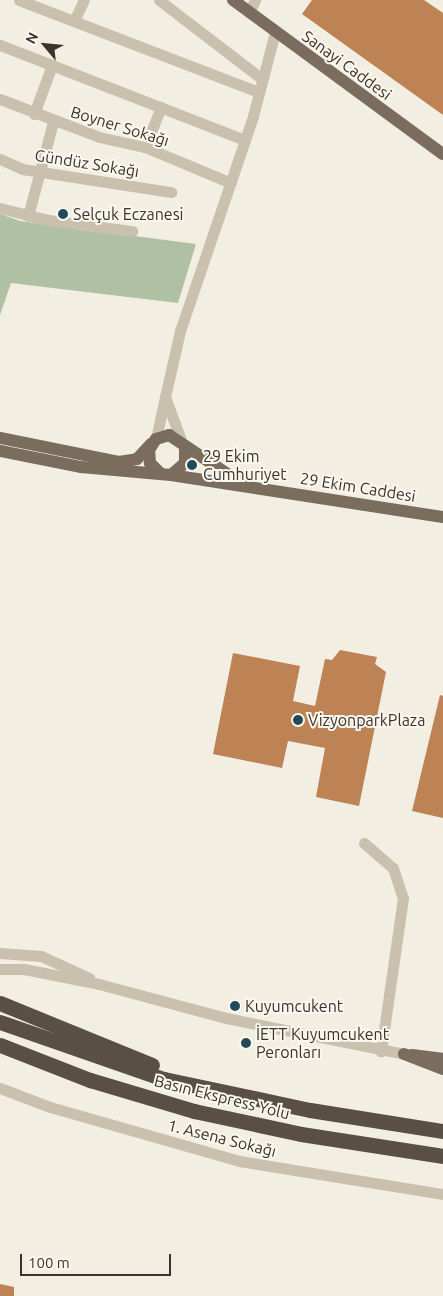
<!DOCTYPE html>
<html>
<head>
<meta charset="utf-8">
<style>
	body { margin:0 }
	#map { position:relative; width:443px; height:1296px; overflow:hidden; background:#f2eee2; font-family:Ubuntu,sans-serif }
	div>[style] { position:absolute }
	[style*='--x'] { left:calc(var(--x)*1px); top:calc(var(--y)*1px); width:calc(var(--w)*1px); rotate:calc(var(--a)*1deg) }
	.green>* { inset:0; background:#b0c0a2 }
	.building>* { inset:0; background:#bd8355 }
	.minor>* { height:11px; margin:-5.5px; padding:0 5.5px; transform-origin:5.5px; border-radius:5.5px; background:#cac0ae }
	.major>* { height:12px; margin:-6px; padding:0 6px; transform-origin:6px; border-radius:6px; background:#7a6d5e }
	.highway>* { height:15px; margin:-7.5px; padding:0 7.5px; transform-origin:7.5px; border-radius:7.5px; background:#594f44 }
	.dots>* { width:14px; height:14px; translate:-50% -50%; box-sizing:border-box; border:2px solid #faf7ee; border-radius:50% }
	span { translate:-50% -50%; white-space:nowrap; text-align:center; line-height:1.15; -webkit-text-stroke:4px #faf7ee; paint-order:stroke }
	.street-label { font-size:16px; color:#39332c }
	.poi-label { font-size:16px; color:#39332c }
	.left { translate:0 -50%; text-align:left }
	.north { position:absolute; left:20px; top:20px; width:50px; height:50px; -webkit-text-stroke:4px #faf7ee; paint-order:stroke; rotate:298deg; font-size:14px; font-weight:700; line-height:20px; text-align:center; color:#39332c }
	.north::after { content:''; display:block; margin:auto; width:18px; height:22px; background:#39332c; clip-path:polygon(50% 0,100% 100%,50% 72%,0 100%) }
	.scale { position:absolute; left:20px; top:1254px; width:151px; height:22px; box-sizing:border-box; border:2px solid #39332c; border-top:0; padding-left:6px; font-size:15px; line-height:18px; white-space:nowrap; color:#39332c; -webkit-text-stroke:4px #faf7ee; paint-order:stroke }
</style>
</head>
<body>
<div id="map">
	<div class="green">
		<div style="clip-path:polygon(0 214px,20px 221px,196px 244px,178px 303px,11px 283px,0 315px)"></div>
	</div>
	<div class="building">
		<div style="clip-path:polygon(312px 0,424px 0,443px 13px,443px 115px,302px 14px)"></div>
		<div style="clip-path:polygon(340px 650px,377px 657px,375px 664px,386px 672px,359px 806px,316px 797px,325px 748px,288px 741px,282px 768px,213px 754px,233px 653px,300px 666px,293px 701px,315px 706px,325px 659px,332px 660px)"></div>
		<div style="clip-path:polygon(440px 695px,443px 696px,443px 818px,412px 811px)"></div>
		<div style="clip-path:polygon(0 1284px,14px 1287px,14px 1296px,0 1296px)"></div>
	</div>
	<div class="minor">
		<div style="--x:19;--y:0;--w:257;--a:21"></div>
		<div style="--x:159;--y:0;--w:130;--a:37.5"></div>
		<div style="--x:249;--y:12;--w:13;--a:-63"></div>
		<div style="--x:74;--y:21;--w:23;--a:-65"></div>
		<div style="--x:0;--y:45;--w:263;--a:21.2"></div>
		<div style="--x:0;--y:99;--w:106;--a:21"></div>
		<div style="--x:99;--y:137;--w:47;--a:12.3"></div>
		<div style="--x:145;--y:147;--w:93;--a:22.7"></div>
		<div style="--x:34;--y:114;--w:52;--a:-69.8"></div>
		<div style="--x:145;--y:147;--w:43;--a:-68.2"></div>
		<div style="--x:0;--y:159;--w:24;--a:24"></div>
		<div style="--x:22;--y:169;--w:151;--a:8.8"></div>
		<div style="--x:0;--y:208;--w:49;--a:14"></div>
		<div style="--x:48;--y:220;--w:85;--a:7.5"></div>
		<div style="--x:28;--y:216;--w:97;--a:-75.1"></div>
		<div style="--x:165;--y:397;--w:68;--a:-77.2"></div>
		<div style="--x:180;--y:331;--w:227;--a:-71.2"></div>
		<div style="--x:253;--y:116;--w:87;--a:-75.3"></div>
		<div style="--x:156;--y:439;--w:43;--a:-77.9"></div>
		<div style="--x:165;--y:397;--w:46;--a:69.6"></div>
		<div style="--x:364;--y:843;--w:38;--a:41"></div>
		<div style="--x:393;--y:868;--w:32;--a:72"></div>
		<div style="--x:403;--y:898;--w:155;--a:98.2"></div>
		<div style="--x:0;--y:953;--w:41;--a:4.2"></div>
		<div style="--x:41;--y:956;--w:53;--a:24.6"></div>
		<div style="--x:0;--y:969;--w:24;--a:0"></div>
		<div style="--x:24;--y:969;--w:76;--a:11.3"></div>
		<div style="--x:99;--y:984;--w:131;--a:15"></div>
		<div style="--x:226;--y:1018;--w:182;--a:11.4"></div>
		<div style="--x:0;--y:1088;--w:53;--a:20.8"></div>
		<div style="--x:50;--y:1107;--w:197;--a:15.9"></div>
		<div style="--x:239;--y:1161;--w:207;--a:9.2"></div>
	</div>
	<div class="major">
		<div style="--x:233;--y:0;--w:260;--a:36.3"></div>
		<div style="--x:0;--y:438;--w:121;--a:11.4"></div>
		<div style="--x:119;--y:462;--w:18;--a:-9"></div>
		<div style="--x:137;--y:459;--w:21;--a:-47"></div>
		<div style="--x:0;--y:451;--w:83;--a:11.2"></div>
		<div style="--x:81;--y:467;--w:90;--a:5.1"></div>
		<div style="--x:171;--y:475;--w:275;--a:8.8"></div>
		<div style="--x:161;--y:474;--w:16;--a:-135"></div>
		<div style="--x:150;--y:463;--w:13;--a:-94"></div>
		<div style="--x:149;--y:450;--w:13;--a:-58"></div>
		<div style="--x:156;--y:439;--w:14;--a:-17"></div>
		<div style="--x:169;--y:435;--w:83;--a:33.7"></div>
		<div style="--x:171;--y:475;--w:18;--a:-41"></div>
		<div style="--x:185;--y:463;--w:17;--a:-90"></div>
		<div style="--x:404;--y:1054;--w:42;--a:21"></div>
		<div style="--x:412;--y:1055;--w:31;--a:7"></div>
	</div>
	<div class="highway">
		<div style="--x:0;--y:1003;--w:164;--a:22.2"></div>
		<div style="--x:0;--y:1022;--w:174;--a:19.2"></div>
		<div style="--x:164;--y:1079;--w:149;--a:12"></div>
		<div style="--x:310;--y:1110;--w:135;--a:9"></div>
		<div style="--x:0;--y:1045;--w:97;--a:21.3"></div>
		<div style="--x:90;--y:1080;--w:109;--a:16.6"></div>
		<div style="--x:194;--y:1111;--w:109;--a:12.1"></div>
		<div style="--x:301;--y:1134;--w:144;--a:8.8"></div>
	</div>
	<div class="dots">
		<div style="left:63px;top:214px;background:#244a58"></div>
		<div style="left:192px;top:465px;background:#244a58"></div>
		<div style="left:298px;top:720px;background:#244a58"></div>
		<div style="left:235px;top:1006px;background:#244a58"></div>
		<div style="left:246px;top:1043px;background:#244a58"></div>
	</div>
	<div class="street-label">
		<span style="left:347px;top:65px;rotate:36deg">Sanayi Caddesi</span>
		<span style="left:120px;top:126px;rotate:17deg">Boyner Sokağı</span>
		<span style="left:87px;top:163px;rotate:9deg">Gündüz Sokağı</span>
		<span style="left:358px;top:487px;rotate:9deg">29 Ekim Caddesi</span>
		<span style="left:222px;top:1097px;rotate:14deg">Basın Ekspress Yolu</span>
		<span style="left:222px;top:1138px;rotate:14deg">1. Asena Sokağı</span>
	</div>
	<div class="poi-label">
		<span class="left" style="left:73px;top:214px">Selçuk Eczanesi</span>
		<span class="left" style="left:203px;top:465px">29 Ekim<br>Cumhuriyet</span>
		<span class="left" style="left:308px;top:720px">VizyonparkPlaza</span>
		<span class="left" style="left:245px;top:1006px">Kuyumcukent</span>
		<span class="left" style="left:256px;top:1043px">İETT Kuyumcukent<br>Peronları</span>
	</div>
	<div class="north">N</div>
	<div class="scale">100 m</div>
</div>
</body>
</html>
